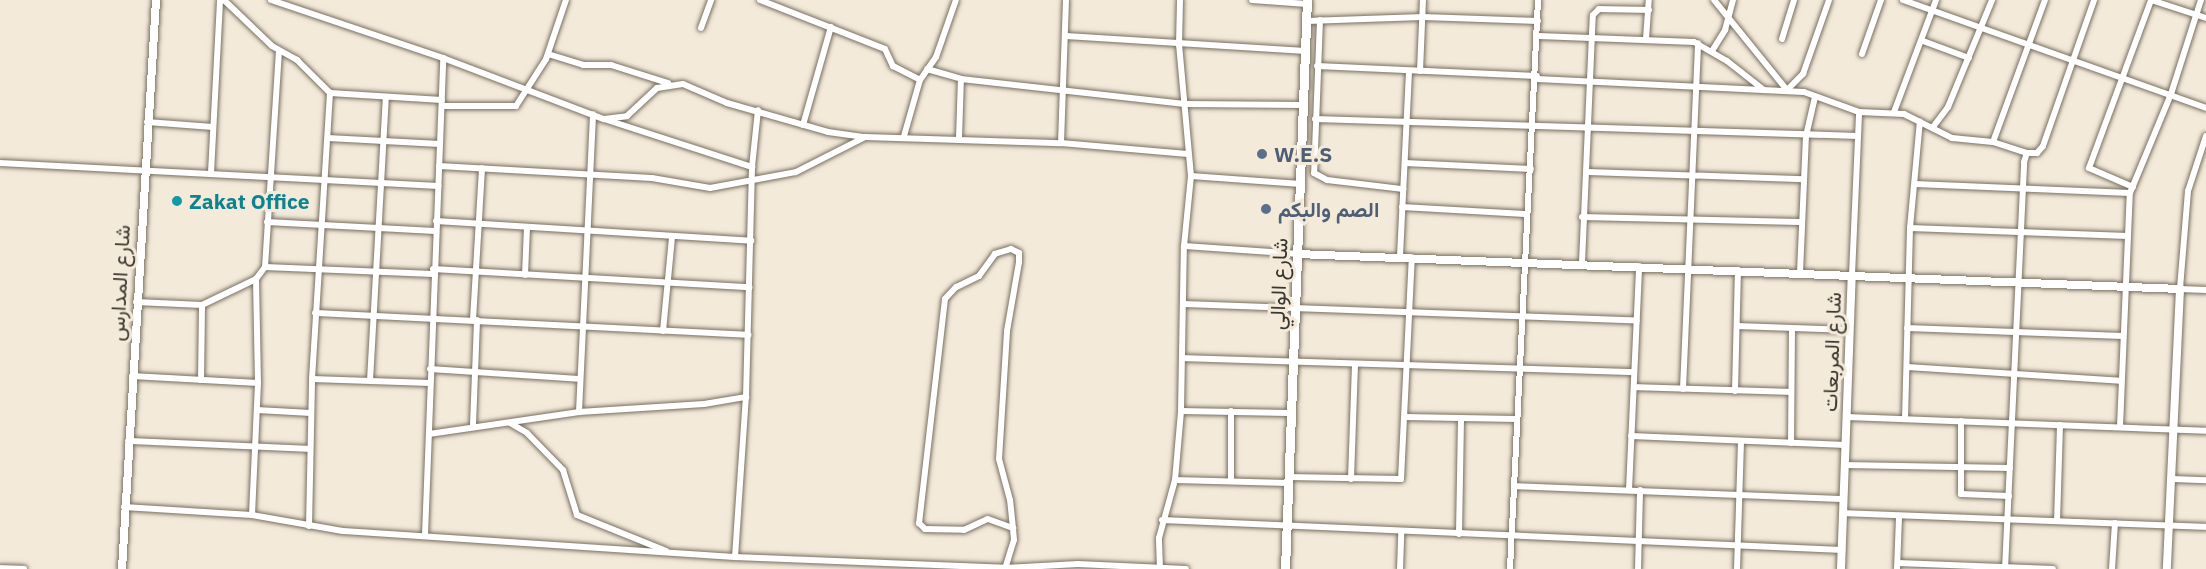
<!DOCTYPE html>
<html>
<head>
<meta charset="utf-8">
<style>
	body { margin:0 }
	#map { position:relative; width:2206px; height:569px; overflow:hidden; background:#f4eada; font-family:"IBM Plex Sans",Vazirmatn,sans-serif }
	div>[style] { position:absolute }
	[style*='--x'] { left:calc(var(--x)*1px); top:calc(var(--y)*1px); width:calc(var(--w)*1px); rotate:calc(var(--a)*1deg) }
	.roads { filter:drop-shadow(0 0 2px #776f61) drop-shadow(0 0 2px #776f61) }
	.minor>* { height:6px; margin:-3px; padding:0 3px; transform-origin:3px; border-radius:3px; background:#fff }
	.tertiary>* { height:8px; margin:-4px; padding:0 4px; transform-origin:4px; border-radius:4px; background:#fff }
	.secondary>* { height:9px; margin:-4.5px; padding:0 4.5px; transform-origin:4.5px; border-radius:4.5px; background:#fff }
	.dots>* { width:16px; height:16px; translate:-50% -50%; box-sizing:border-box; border:3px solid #f4eada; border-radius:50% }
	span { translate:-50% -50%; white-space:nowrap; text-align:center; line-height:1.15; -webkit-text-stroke:6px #f4eada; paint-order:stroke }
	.service-label { font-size:21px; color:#4e5e75; font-weight:700 }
	.left { translate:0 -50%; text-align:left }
	.culture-label { font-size:21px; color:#0d838f; font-weight:700 }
	.street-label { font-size:21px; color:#3a3730 }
</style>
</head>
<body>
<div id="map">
	<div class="roads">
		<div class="minor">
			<div style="--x:224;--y:0;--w:66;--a:43.8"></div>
			<div style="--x:272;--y:46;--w:29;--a:29"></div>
			<div style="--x:297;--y:60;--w:47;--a:45"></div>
			<div style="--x:330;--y:93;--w:112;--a:3.6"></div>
			<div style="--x:271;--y:0;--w:182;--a:18.6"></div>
			<div style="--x:443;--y:58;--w:172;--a:20.8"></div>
			<div style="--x:604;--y:119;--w:156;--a:18"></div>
			<div style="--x:760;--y:0;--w:134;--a:21.4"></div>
			<div style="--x:885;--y:49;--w:19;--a:65"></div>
			<div style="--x:893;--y:66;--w:30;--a:27"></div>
			<div style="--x:1252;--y:0;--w:55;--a:4.2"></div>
			<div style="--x:1714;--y:0;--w:116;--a:51"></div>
			<div style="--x:1903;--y:0;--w:322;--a:19.6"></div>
			<div style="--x:2151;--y:0;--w:58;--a:18.1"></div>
			<div style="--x:1320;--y:20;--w:153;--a:92.2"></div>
			<div style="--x:1314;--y:173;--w:15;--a:28"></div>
			<div style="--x:1327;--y:180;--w:77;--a:6.8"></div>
			<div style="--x:1307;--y:21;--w:116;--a:-2"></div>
			<div style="--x:1423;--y:17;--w:115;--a:2"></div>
			<div style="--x:701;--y:28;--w:30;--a:-70"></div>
			<div style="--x:1066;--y:36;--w:240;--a:3.6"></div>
			<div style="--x:1539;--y:36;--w:155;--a:2.2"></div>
			<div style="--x:1694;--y:42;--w:38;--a:30"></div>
			<div style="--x:1727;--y:61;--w:47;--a:38.1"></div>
			<div style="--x:1646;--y:39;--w:39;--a:-86"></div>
			<div style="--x:1782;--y:39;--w:41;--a:-72.9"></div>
			<div style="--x:1923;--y:41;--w:49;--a:20.3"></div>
			<div style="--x:1712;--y:51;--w:25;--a:-58"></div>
			<div style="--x:1725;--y:30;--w:31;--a:-75"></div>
			<div style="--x:548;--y:54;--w:37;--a:17"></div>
			<div style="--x:583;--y:65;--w:28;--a:0"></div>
			<div style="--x:611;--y:65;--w:60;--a:17.5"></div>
			<div style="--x:1862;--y:54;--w:57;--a:-70.6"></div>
			<div style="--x:1317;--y:66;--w:220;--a:2.6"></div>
			<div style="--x:927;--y:69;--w:35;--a:16"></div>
			<div style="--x:961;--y:79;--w:225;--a:6.4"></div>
			<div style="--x:1185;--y:104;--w:118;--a:0.5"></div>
			<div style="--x:1420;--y:71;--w:71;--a:-87.6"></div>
			<div style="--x:1537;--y:79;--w:267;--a:2.8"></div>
			<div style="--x:1804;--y:92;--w:59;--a:20"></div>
			<div style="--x:1859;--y:112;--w:45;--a:2.5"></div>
			<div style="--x:1904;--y:114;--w:54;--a:26.6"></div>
			<div style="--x:1952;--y:138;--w:41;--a:5.6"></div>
			<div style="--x:1993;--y:142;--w:36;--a:18"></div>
			<div style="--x:1787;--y:90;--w:23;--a:-45"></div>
			<div style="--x:1803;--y:74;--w:78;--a:-70.6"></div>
			<div style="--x:442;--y:106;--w:74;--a:0"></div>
			<div style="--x:516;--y:106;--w:56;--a:-57.4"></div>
			<div style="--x:546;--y:59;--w:62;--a:-71.3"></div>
			<div style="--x:1894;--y:112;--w:120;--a:-69.4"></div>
			<div style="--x:604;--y:119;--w:23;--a:-7"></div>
			<div style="--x:627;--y:116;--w:41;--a:-43"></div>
			<div style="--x:657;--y:88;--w:26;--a:-9"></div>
			<div style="--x:683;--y:84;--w:48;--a:23.4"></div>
			<div style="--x:727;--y:103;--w:105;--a:16"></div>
			<div style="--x:828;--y:132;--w:37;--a:8"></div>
			<div style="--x:865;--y:137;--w:196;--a:1.8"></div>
			<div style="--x:1061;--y:143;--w:127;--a:5"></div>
			<div style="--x:1315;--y:119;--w:543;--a:1.79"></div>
			<div style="--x:147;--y:122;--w:66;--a:4.3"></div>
			<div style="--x:803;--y:125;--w:102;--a:-74.1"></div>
			<div style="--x:1933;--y:127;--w:25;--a:-53"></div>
			<div style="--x:1948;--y:107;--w:116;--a:-67.6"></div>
			<div style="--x:904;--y:136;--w:58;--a:-74.1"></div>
			<div style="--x:920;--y:80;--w:28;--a:-55"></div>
			<div style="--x:936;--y:57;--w:60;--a:-70.7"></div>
			<div style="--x:2206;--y:136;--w:58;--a:108.1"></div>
			<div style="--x:2188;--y:191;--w:98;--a:94.7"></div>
			<div style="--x:2180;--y:289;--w:26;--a:2"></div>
			<div style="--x:328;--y:138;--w:112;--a:3.1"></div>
			<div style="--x:959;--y:138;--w:59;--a:-88.1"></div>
			<div style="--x:1993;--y:142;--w:151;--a:-69.9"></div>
			<div style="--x:1061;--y:143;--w:143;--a:-88"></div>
			<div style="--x:0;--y:163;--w:439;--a:3"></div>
			<div style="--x:1405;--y:163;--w:126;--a:2.7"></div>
			<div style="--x:439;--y:166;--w:213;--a:3.2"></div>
			<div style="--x:652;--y:178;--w:59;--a:9.8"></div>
			<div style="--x:710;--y:188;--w:87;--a:-10.5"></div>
			<div style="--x:796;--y:172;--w:77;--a:-26.9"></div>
			<div style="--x:1588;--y:172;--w:216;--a:1.9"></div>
			<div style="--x:211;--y:173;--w:173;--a:-87"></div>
			<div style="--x:1191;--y:176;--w:110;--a:4.2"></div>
			<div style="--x:1915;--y:184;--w:215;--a:2.4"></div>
			<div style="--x:2133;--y:187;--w:48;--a:-156.6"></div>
			<div style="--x:2089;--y:168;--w:179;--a:-69.7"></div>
			<div style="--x:1402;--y:207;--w:123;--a:3.3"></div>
			<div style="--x:1582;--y:217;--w:217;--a:1.3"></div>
			<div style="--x:436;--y:221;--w:316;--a:3.6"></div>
			<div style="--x:267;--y:222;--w:168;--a:3.1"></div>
			<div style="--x:1910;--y:228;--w:218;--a:2.1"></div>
			<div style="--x:1184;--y:246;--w:113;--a:4"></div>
			<div style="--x:1400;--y:256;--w:185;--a:-87.2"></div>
			<div style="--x:1582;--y:263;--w:248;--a:-87.5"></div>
			<div style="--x:1593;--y:15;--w:8;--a:-45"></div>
			<div style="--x:1599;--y:9;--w:50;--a:1.1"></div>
			<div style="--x:265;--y:267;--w:168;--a:2.4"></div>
			<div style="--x:433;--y:269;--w:317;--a:3.3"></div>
			<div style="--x:1800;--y:273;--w:137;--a:-87.5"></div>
			<div style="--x:1806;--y:136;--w:40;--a:-77"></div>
			<div style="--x:525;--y:275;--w:48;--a:-87.6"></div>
			<div style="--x:1852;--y:275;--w:163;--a:-87.5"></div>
			<div style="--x:136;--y:302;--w:66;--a:2.6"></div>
			<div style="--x:202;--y:305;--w:60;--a:-25.7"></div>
			<div style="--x:1184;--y:304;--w:453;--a:2.1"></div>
			<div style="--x:315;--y:313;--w:434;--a:2.9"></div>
			<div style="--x:473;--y:320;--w:152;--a:-86.6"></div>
			<div style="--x:1737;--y:326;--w:113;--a:2"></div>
			<div style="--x:1907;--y:328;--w:216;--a:2.1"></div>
			<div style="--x:663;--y:331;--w:94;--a:-84.5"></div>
			<div style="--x:1183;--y:358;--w:451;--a:1.8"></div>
			<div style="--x:1907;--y:367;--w:214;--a:3.7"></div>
			<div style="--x:430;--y:369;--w:149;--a:3.8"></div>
			<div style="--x:132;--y:376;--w:126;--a:3.2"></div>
			<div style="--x:312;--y:379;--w:118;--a:1.9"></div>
			<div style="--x:201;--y:380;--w:75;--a:-89.2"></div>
			<div style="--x:370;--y:381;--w:283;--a:-86.8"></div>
			<div style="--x:1634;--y:387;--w:157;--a:1.8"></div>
			<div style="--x:1683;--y:389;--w:346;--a:-87.5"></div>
			<div style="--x:1735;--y:391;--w:121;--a:-88.6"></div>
			<div style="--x:257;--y:410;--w:54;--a:3.2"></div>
			<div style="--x:1181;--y:411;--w:109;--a:1.1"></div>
			<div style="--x:579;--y:412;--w:298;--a:-87.3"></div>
			<div style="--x:1405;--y:417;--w:111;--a:1"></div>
			<div style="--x:1847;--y:417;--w:359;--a:2.2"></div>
			<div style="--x:1905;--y:419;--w:191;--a:-88.5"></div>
			<div style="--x:1910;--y:228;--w:107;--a:-84.7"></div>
			<div style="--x:1961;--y:421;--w:73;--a:90"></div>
			<div style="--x:1961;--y:494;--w:48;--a:2.4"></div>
			<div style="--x:510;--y:423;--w:20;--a:30"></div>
			<div style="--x:527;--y:433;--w:52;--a:45.8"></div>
			<div style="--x:563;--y:470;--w:47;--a:72.7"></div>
			<div style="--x:577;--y:515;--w:96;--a:22"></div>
			<div style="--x:473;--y:425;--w:105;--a:-87.8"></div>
			<div style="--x:2120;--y:427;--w:234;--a:-87.6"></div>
			<div style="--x:2130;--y:193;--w:107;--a:-67.5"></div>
			<div style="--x:2171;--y:94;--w:99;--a:-72.3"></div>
			<div style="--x:429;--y:434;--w:152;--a:-8.3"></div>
			<div style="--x:579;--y:412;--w:125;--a:-3.7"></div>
			<div style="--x:704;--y:404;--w:43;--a:-9.5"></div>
			<div style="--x:1631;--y:436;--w:215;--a:2.4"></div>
			<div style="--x:128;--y:441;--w:181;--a:2.5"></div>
			<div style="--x:1791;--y:443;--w:114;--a:-89.5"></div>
			<div style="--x:1845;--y:465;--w:165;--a:1"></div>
			<div style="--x:1288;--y:477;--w:113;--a:1"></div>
			<div style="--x:1401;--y:479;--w:222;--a:-87.2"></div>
			<div style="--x:1231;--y:479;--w:68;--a:-90"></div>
			<div style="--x:1351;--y:479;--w:115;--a:-88"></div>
			<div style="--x:2173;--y:479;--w:33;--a:2"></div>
			<div style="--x:1175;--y:480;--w:112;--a:1.5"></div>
			<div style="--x:1514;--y:486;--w:330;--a:2.3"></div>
			<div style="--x:1629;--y:490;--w:224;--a:-87.4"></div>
			<div style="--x:124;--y:507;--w:128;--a:3.6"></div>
			<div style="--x:252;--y:515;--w:92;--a:10"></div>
			<div style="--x:343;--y:531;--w:393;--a:3.8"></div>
			<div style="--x:735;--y:557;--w:270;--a:2.3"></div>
			<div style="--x:1005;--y:568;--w:73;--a:-3.1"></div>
			<div style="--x:1078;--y:564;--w:108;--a:2.7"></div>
			<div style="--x:1843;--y:513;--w:363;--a:2.2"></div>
			<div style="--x:252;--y:515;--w:132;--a:-87.4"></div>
			<div style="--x:258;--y:383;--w:104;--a:-91.1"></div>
			<div style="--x:256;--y:279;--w:15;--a:-53"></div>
			<div style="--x:265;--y:267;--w:215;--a:-86.3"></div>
			<div style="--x:1162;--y:520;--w:681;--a:2.53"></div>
			<div style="--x:2057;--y:521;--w:96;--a:-88.2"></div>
			<div style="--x:309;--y:526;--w:147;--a:-88.8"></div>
			<div style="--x:312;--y:379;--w:287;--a:-86.4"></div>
			<div style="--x:1459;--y:534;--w:116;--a:-89"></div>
			<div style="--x:425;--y:535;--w:477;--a:-87.8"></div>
			<div style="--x:735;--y:557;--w:160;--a:-86.1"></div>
			<div style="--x:746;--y:397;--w:230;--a:-88.5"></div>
			<div style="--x:752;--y:167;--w:57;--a:-84"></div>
			<div style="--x:1898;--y:563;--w:155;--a:2.2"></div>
			<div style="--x:0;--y:568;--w:24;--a:2"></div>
			<div style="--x:1005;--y:569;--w:30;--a:-73"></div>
			<div style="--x:1014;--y:540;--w:12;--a:-95"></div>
			<div style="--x:1013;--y:528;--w:28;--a:-96"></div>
			<div style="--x:1010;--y:500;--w:42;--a:-105"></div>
			<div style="--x:999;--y:459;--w:128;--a:-86.4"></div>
			<div style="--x:1007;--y:331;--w:70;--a:-80.1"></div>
			<div style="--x:1019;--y:262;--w:9;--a:-90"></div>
			<div style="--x:1019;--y:253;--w:9;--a:-153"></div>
			<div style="--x:1011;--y:249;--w:17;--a:163"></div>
			<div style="--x:995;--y:254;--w:27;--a:126"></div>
			<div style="--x:979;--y:276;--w:25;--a:154"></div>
			<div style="--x:956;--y:287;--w:16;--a:133"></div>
			<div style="--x:945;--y:299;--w:226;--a:96.6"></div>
			<div style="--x:919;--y:523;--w:8;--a:45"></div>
			<div style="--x:925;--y:529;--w:39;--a:1"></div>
			<div style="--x:964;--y:530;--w:26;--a:-25"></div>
			<div style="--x:988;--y:519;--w:27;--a:20"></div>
			<div style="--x:1160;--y:569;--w:31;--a:-92"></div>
			<div style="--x:1159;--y:538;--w:60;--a:-74.6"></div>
			<div style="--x:1175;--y:480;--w:69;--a:-85"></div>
			<div style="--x:1181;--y:411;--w:165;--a:-89"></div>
			<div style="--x:1184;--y:246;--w:70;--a:-84.3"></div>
			<div style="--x:1191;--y:176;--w:132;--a:-95.2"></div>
			<div style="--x:1179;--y:45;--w:45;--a:-88.7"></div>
			<div style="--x:1400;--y:569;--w:38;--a:-88"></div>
			<div style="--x:1510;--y:569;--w:570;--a:-87.18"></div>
			<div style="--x:1638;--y:569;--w:79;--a:-88.5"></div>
			<div style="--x:1737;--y:569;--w:127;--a:-88.2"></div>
			<div style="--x:1897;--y:569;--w:53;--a:-87.8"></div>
			<div style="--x:2005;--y:569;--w:407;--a:-87.3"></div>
			<div style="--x:2024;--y:162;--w:9;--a:-72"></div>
			<div style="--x:2027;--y:153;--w:10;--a:0"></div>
			<div style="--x:2037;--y:153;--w:9;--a:-49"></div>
			<div style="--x:2043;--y:146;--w:155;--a:-70.7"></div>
			<div style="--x:2112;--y:569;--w:46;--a:-86.3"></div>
		</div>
		<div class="tertiary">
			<div style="--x:1297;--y:254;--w:884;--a:2.27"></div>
			<div style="--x:2180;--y:289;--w:280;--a:92.7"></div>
			<div style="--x:122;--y:569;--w:570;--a:-86.58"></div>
			<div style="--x:1841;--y:569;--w:294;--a:-87.9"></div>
		</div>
		<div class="secondary">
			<div style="--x:1285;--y:569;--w:569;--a:-87.79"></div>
		</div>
	</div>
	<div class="dots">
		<div style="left:1262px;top:154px;background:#5c6f8a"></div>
		<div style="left:177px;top:201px;background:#0f9aa8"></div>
		<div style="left:1266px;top:209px;background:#5c6f8a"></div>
	</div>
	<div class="service-label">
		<span class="left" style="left:1274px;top:154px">W.E.S</span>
		<span class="left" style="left:1278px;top:209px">الصم والبكم</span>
	</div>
	<div class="culture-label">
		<span class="left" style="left:189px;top:201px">Zakat Office</span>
	</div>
	<div class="street-label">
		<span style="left:119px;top:283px;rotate:-87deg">شارع المدارس</span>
		<span style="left:1278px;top:284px;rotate:-88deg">شارع الوالي</span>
		<span style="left:1831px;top:352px;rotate:-88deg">شارع المربعات</span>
	</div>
</div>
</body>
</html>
